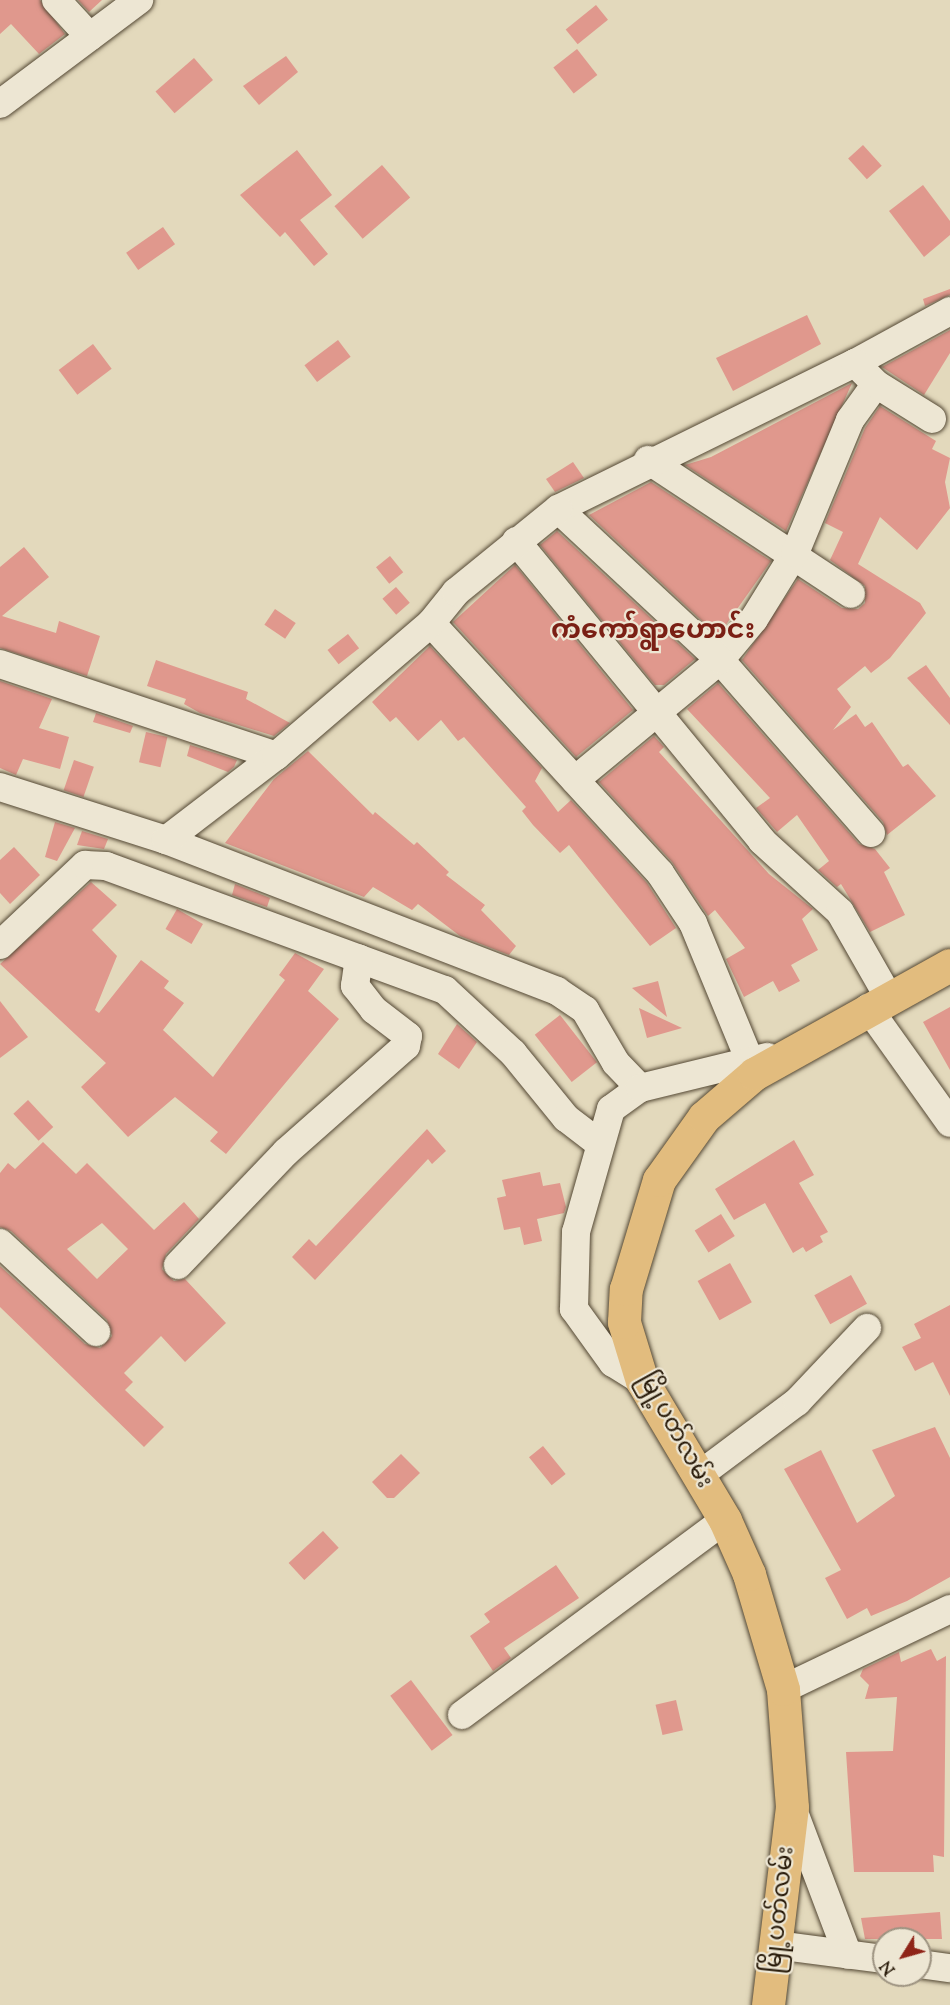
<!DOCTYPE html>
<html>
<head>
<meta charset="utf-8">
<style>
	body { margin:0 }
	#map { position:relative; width:950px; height:2005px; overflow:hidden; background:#e3d9bc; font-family:"Sorts Mill Goudy","Noto Sans Myanmar",serif }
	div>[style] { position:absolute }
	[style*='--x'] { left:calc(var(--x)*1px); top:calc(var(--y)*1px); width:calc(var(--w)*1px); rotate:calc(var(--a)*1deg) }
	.building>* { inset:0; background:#e0988d; transform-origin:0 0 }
	.roads { filter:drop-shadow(0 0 2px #544834) drop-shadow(0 0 2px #544834) }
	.minor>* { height:28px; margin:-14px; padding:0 14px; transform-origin:14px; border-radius:14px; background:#ede6d3 }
	.major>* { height:33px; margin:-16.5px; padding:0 16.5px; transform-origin:16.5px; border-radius:16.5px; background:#e2bc7e }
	span { translate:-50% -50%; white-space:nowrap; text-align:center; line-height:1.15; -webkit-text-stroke:4.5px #ede6d3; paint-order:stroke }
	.street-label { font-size:24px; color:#251706 }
	.quarter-label { font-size:27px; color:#7a1f14; font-weight:700 }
	.north { position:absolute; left:872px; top:1927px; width:60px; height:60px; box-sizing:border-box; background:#ede6d3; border:2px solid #9d9381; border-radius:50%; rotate:233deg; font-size:16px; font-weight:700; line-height:24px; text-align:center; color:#251706 }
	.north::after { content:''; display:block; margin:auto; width:21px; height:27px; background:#8f2418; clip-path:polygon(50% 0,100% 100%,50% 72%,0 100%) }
</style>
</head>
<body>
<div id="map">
	<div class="building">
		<div style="clip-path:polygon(0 0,40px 0,65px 34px,39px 54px,11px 24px,0 34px)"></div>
		<div style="clip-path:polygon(78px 0,102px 0,89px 12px)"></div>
		<div style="left:596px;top:5px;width:19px;height:39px;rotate:51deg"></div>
		<div style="left:577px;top:49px;width:33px;height:30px;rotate:52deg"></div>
		<div style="clip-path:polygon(286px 56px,298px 72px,259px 105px,243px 86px)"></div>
		<div style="left:194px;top:58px;width:29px;height:51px;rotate:49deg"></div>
		<div style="left:863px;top:145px;width:28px;height:20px;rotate:48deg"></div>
		<div style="clip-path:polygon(297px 150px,332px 195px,300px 220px,328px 254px,314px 266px,285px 232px,280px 237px,240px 195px)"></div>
		<div style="left:382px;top:165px;width:43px;height:63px;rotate:49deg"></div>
		<div style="clip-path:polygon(923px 185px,950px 221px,950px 235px,924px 257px,889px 211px)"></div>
		<div style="left:163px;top:227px;width:21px;height:45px;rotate:55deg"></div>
		<div style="clip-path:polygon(950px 289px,950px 295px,925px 306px,923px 299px)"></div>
		<div style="clip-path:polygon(807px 315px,821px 344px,733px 391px,716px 358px)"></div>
		<div style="clip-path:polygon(950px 330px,950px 353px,924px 395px,882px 367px)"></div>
		<div style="left:338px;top:340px;width:21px;height:42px;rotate:53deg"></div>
		<div style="left:93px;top:344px;width:31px;height:43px;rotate:53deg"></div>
		<div style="clip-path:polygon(852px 383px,786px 531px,685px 465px,711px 457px)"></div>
		<div style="clip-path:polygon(880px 406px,936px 441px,932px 449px,950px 458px,945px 482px,950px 508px,917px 550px,880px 517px,858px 564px,920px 603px,926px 613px,890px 658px,871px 673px,865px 666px,837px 689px,851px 707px,833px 730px,856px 714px,865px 727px,872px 722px,903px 767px,908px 764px,936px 796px,887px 835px,883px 822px,742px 660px,798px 579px,842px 608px,858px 609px,865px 603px,865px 586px,830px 560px,843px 532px,825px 523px,865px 428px)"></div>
		<div style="clip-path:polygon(573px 462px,584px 478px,555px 492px,546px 479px)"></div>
		<div style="clip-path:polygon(651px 482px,771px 561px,718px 636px,589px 515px)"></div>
		<div style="clip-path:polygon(557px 531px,695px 659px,664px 685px,655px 685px,540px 545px)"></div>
		<div style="clip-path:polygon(24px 547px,49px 577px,2px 616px,56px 633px,59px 621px,100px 636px,87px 676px,0 648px,0 567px)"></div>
		<div style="left:390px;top:556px;width:21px;height:18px;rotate:51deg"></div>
		<div style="clip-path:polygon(515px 565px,633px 710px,576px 757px,453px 622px)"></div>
		<div style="left:396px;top:587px;width:21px;height:18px;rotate:49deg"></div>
		<div style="left:275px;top:609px;width:25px;height:19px;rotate:34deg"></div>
		<div style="left:348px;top:634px;width:18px;height:26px;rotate:52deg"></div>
		<div style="clip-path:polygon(430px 646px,542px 768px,535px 781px,558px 812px,571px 800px,647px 883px,676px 928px,650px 946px,569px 845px,560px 853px,533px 825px,522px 811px,526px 807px,464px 737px,458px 741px,441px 720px,418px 741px,396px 717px,390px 722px,372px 702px)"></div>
		<div style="clip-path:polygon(156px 660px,248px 692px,246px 699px,290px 723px,274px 736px,200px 713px,184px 704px,186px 699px,147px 686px)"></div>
		<div style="clip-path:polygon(926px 665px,950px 698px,950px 725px,907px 678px)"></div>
		<div style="clip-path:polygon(0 681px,52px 699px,39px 728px,69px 737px,60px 769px,23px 759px,16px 775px,0 768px)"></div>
		<div style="clip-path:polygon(718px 683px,859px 844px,875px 849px,890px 868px,884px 872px,905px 915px,870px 932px,841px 884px,837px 887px,818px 870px,829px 861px,797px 815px,777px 832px,756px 808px,770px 798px,687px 709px)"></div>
		<div style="clip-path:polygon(96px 713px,133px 726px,130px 733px,93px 722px)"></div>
		<div style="left:146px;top:732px;width:22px;height:31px;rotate:13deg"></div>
		<div style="clip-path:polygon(654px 736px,664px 747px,659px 752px,769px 874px,813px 909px,802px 919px,818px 950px,791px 965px,800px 981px,779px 992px,773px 981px,744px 997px,726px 959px,745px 948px,715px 910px,708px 916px,672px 862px,599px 782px)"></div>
		<div style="clip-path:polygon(190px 745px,237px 760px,234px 767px,228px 772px,187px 756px)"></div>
		<div style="clip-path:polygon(308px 751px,373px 815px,375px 812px,414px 845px,417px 842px,449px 872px,446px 875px,485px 905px,481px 910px,516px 946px,509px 955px,460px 936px,418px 904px,412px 910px,373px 887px,364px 897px,225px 843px,274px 779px)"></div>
		<div style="left:74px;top:760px;width:21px;height:32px;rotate:19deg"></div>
		<div style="clip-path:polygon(55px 822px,75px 828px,57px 861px,45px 857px)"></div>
		<div style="clip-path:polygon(82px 831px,108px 839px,104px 849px,77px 845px)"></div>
		<div style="clip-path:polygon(14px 847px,40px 875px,10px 904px,0 893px,0 860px)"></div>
		<div style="clip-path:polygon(91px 882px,117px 905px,92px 930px,117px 956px,95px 1010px,99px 1013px,141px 960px,169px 981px,164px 988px,184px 1003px,163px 1030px,213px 1077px,285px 980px,279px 975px,295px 953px,324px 969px,308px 991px,339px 1019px,226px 1154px,210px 1141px,218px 1132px,175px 1097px,128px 1137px,81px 1087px,106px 1063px,0 964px)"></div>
		<div style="clip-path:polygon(235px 884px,270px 898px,267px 907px,232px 895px)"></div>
		<div style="left:177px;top:909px;width:30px;height:23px;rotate:30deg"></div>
		<div style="clip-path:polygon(658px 981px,667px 1017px,632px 988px)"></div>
		<div style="clip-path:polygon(0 1001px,28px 1037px,0 1058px)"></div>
		<div style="clip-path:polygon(950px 1007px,950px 1070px,923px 1022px)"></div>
		<div style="clip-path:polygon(639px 1008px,682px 1028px,647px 1038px)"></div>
		<div style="left:560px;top:1015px;width:60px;height:32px;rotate:52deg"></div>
		<div style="clip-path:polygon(457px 1024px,477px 1042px,459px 1069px,438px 1054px)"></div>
		<div style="left:28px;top:1100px;width:37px;height:20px;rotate:47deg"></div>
		<div style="clip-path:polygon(427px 1129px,446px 1151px,432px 1164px,428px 1159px,315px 1280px,292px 1257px,309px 1239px,316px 1246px)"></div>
		<div style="clip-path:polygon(794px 1140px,814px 1175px,799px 1183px,828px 1232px,820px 1236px,823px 1242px,806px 1252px,803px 1247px,793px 1253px,765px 1203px,734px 1220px,715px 1189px)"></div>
		<div style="clip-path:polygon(evenodd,43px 1142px,76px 1174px,87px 1163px,154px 1230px,184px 1202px,199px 1219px,166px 1254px,162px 1269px,174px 1281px,185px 1279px,226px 1323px,185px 1362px,161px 1336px,124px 1373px,133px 1382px,125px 1390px,164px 1427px,144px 1447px,0 1307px,0 1266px,85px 1344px,100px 1348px,112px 1336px,107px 1320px,11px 1231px,0 1227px,0 1173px,8px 1163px,15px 1169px,43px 1142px,102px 1223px,128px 1249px,97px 1279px,67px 1249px,102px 1223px)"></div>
		<div style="clip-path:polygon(540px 1172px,543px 1186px,560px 1183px,566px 1207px,564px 1213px,537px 1219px,542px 1241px,524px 1245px,520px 1227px,504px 1230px,497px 1198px,506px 1196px,502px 1180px)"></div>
		<div style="left:721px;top:1214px;width:26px;height:31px;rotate:58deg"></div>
		<div style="left:730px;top:1263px;width:45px;height:37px;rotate:61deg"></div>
		<div style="left:851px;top:1275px;width:33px;height:42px;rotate:61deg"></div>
		<div style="clip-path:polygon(950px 1305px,950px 1396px,933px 1362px,915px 1371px,902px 1347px,921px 1338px,914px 1324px)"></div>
		<div style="clip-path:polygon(935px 1427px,950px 1458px,950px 1577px,907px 1601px,871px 1616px,867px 1608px,847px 1619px,825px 1578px,841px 1570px,784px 1469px,821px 1450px,857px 1523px,895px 1496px,872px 1450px)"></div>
		<div style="left:543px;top:1446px;width:36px;height:18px;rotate:51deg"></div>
		<div style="clip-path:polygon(401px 1454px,420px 1473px,394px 1498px,387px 1498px,372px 1482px)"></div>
		<div style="left:323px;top:1531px;width:23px;height:47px;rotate:47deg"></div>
		<div style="clip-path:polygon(556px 1565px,579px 1598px,504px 1648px,511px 1658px,493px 1671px,470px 1636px,490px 1622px,484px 1614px)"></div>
		<div style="clip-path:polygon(931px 1649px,937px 1661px,946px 1656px,944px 1857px,933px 1855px,934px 1872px,854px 1872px,846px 1752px,893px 1751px,897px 1697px,865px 1699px,869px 1685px,860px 1676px,863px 1669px,899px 1652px,901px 1662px)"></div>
		<div style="left:411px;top:1680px;width:69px;height:26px;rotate:53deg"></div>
		<div style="left:676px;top:1700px;width:31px;height:21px;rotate:77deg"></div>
		<div style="clip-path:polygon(940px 1912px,942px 1939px,865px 1939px,861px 1918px)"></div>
	</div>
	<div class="roads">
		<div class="minor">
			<div style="--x:56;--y:0;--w:50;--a:47.4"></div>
			<div style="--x:0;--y:104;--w:174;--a:-36.8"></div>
			<div style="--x:855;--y:363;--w:108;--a:-28.7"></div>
			<div style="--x:648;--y:460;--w:243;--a:33.4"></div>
			<div style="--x:516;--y:541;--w:388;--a:50.6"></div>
			<div style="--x:762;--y:841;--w:105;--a:42.3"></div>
			<div style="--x:840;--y:912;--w:97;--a:60.3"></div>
			<div style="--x:431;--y:623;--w:339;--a:47.5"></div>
			<div style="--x:660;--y:873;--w:60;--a:56.6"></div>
			<div style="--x:693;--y:923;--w:149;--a:67.6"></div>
			<div style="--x:0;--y:664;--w:291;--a:18.4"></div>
			<div style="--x:575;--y:780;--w:188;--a:-39.6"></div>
			<div style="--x:720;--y:660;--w:53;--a:-50.3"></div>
			<div style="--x:754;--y:619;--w:78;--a:-58.2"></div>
			<div style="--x:795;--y:553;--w:144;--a:-67.5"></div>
			<div style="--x:850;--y:420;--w:44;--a:-54.2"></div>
			<div style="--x:0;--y:787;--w:174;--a:17.7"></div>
			<div style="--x:166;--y:840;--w:419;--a:21.1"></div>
			<div style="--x:557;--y:991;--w:34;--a:34"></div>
			<div style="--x:585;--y:1010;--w:61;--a:59.7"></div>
			<div style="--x:616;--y:1063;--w:35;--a:46"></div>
			<div style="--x:871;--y:833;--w:230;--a:-131.1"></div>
			<div style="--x:720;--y:660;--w:221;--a:-137"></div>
			<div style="--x:558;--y:509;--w:331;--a:-26.2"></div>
			<div style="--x:855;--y:363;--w:30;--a:45"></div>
			<div style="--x:876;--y:384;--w:66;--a:32"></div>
			<div style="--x:166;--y:840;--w:138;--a:-37.4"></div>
			<div style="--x:276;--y:756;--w:204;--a:-40.6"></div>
			<div style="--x:431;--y:623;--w:40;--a:-51"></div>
			<div style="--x:456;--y:592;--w:132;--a:-39.1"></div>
			<div style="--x:0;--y:945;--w:117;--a:-43.3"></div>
			<div style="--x:85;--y:865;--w:21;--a:3"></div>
			<div style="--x:106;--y:866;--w:361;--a:20.1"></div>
			<div style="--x:445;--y:990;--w:93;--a:42.8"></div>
			<div style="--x:513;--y:1053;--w:84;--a:50.8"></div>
			<div style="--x:566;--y:1118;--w:43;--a:37.4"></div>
			<div style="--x:868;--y:1008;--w:141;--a:54.5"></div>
			<div style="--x:0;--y:1243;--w:131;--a:42.8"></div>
			<div style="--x:178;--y:1265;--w:156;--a:-46.3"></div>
			<div style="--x:286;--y:1152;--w:160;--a:-41.5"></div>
			<div style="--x:406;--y:1046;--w:10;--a:-79"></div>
			<div style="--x:408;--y:1036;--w:43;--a:-142.6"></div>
			<div style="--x:374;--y:1010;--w:31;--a:-128"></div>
			<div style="--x:355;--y:986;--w:28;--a:-82"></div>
			<div style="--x:642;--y:1381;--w:34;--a:-148"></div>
			<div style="--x:613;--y:1363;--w:67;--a:-125.8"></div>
			<div style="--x:574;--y:1309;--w:77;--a:-88.5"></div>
			<div style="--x:576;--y:1232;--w:128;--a:-74.1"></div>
			<div style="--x:611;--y:1109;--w:36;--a:-36"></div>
			<div style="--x:640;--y:1088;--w:131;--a:-13.7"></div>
			<div style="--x:698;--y:1476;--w:124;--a:-36.8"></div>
			<div style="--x:797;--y:1402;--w:102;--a:-46.6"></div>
			<div style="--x:783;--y:1689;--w:185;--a:-25.6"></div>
			<div style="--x:462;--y:1715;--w:327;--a:-36.6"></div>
			<div style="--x:792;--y:1807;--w:158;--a:69.3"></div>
			<div style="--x:776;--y:1945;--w:109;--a:7.4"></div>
			<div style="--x:920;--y:1964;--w:30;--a:8"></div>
		</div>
		<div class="major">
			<div style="--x:768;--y:2005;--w:199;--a:-83.1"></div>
			<div style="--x:792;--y:1807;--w:118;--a:-94.4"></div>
			<div style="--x:783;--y:1689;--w:120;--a:-106.5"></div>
			<div style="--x:749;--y:1574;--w:59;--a:-114"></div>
			<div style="--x:725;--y:1520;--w:162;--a:-120.8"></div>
			<div style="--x:642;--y:1381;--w:62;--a:-107"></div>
			<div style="--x:624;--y:1322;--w:33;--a:-87"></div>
			<div style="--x:626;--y:1289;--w:114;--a:-73.2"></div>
			<div style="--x:659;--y:1180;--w:77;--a:-54.5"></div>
			<div style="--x:704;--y:1117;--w:66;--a:-40.7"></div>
			<div style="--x:754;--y:1074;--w:224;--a:-29.1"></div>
		</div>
	</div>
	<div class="street-label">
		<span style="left:674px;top:1431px;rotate:61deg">မြို့ပတ်လမ်း</span>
		<span style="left:781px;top:1910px;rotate:-84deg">မြို့ပတ်လမ်း</span>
	</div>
	<div class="quarter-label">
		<span style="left:653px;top:632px">ကံကော်ရွာဟောင်း</span>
	</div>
	<div class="north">N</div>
</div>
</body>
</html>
